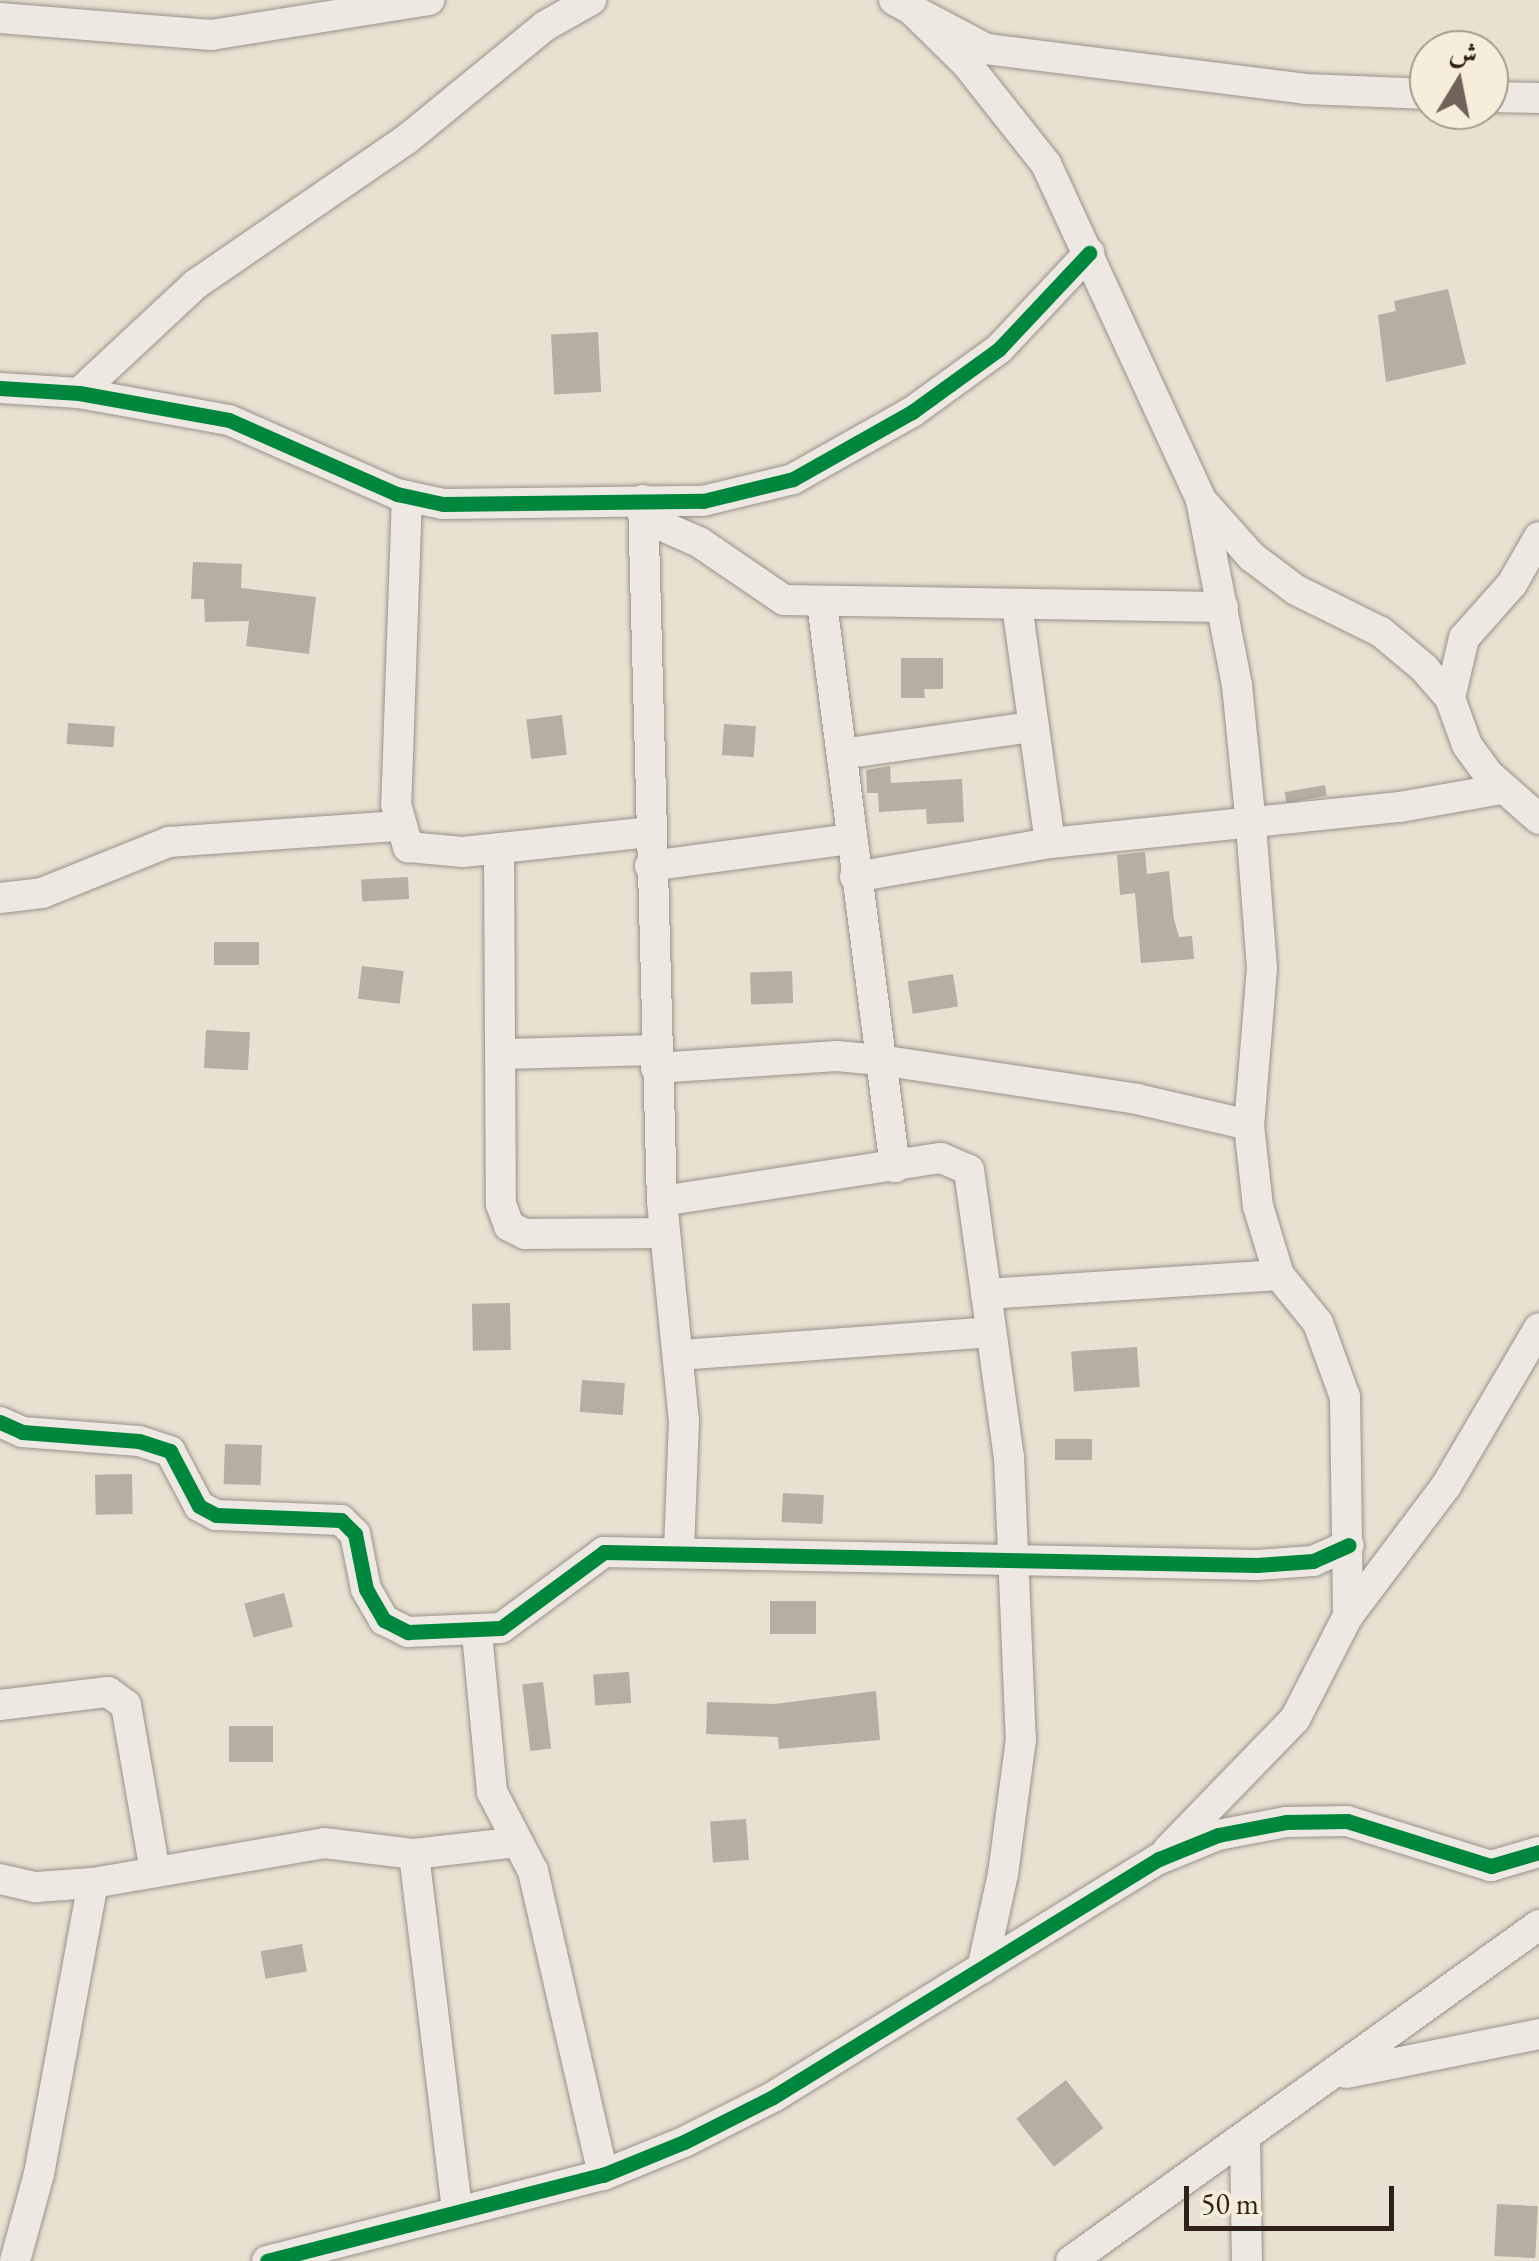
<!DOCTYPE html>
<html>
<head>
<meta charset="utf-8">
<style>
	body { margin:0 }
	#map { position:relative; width:1539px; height:2261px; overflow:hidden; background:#e8e0d1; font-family:"EB Garamond",Amiri,serif }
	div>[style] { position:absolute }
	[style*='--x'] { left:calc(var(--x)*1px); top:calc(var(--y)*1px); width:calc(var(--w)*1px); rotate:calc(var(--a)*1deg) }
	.building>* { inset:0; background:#b4aea3; transform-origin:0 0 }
	.roads { filter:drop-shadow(0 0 2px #989289) drop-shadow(0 0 2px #989289) }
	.minor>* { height:30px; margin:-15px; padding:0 15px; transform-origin:15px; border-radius:15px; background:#ede8e1 }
	.cycleway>* { height:15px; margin:-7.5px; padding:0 7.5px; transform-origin:7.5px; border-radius:7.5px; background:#00873e }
	span { translate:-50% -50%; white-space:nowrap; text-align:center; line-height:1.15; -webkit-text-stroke:9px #f7eddb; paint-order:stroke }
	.north { position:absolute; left:1409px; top:30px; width:100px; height:100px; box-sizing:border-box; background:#f7eddb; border:2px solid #a79b8e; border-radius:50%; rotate:10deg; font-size:28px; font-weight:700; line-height:40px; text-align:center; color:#2f201a }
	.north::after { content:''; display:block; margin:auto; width:35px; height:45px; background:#70635a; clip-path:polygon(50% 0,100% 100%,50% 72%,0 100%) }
	.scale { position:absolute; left:1184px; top:2186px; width:210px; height:45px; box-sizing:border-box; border:5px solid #2f201a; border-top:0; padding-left:12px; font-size:30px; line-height:35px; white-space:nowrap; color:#2f201a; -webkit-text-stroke:8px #f7eddb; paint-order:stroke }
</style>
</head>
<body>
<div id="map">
	<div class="building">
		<div style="clip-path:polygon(1448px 289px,1466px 364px,1386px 382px,1378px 315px,1396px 311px,1394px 301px)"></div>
		<div style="left:598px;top:332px;width:60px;height:47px;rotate:87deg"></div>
		<div style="clip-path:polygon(193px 562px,242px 564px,241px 588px,316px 597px,309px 654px,246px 646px,249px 621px,205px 622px,204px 599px,191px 599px)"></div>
		<div style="clip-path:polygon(901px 658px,943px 658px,943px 689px,924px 689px,925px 698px,901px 698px)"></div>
		<div style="left:562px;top:715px;width:40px;height:36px;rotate:83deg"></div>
		<div style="left:68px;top:723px;width:47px;height:21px;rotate:4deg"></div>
		<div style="left:724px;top:724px;width:32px;height:31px;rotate:4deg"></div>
		<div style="clip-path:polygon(890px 766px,891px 783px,962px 779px,964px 822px,927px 824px,926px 809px,879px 812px,878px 793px,867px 793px,866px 770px)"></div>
		<div style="left:1325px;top:785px;width:11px;height:41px;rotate:80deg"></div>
		<div style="clip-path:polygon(1145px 852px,1147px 874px,1169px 871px,1174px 919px,1179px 937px,1192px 936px,1194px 959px,1141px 963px,1135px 893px,1120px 895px,1117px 855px)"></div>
		<div style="left:408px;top:877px;width:22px;height:47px;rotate:87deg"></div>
		<div style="left:259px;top:942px;width:23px;height:45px;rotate:90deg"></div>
		<div style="left:362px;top:966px;width:42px;height:33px;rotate:7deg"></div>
		<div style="left:792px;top:971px;width:32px;height:42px;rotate:88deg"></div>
		<div style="left:953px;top:974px;width:33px;height:46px;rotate:81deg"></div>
		<div style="left:206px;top:1030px;width:44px;height:38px;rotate:3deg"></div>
		<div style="left:510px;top:1303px;width:47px;height:38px;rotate:89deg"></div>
		<div style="left:1137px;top:1347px;width:40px;height:66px;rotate:86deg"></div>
		<div style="left:582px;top:1380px;width:43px;height:32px;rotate:4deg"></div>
		<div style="left:1092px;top:1439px;width:21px;height:37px;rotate:90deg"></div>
		<div style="left:225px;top:1444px;width:37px;height:40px;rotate:2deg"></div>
		<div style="left:132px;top:1474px;width:40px;height:37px;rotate:89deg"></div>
		<div style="left:783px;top:1493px;width:41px;height:29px;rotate:3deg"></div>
		<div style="left:284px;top:1593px;width:35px;height:41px;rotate:75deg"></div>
		<div style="left:816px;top:1601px;width:33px;height:46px;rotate:90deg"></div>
		<div style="left:629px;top:1672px;width:31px;height:36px;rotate:86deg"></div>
		<div style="left:543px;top:1682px;width:67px;height:21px;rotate:83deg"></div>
		<div style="clip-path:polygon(876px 1691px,880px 1740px,779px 1749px,778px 1737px,706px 1734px,707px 1702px,775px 1704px)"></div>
		<div style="left:273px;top:1726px;width:36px;height:44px;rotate:90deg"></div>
		<div style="left:746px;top:1819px;width:41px;height:36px;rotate:86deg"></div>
		<div style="left:302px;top:1944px;width:28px;height:42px;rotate:80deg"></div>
		<div style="left:1066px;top:2080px;width:61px;height:63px;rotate:52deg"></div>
		<div style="left:1497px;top:2204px;width:41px;height:52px;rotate:3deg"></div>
	</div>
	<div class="roads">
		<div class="minor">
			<div style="--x:894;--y:0;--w:104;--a:28"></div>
			<div style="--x:986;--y:49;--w:322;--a:7.1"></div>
			<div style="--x:1306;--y:89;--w:123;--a:2.3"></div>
			<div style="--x:913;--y:11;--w:74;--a:44.5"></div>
			<div style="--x:966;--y:63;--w:129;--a:51.6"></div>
			<div style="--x:1046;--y:164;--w:370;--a:65.2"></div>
			<div style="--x:1201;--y:500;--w:76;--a:48.2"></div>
			<div style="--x:1252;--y:557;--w:55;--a:36.9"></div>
			<div style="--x:1296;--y:590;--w:95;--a:26.3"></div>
			<div style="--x:1381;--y:632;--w:55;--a:39.8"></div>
			<div style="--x:1423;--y:667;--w:41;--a:48.9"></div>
			<div style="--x:1450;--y:698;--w:50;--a:70.1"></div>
			<div style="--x:1467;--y:745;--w:36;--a:54"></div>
			<div style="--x:1488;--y:774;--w:68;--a:41.4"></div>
			<div style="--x:0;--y:18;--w:212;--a:4.6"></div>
			<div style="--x:211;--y:35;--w:221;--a:-9.1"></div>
			<div style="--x:1489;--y:97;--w:50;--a:1.1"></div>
			<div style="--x:0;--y:388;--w:79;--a:3.6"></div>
			<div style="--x:79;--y:393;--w:152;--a:10.2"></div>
			<div style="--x:229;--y:420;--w:184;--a:23.8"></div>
			<div style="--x:397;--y:494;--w:47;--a:12.3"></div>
			<div style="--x:443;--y:504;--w:260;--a:-0.7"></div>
			<div style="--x:703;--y:501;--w:93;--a:-13.7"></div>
			<div style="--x:793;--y:479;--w:137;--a:-29.4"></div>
			<div style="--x:912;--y:412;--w:107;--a:-35.9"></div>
			<div style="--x:999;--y:349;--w:132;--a:-46.8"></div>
			<div style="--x:79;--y:393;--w:160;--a:-43"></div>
			<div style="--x:196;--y:284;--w:256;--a:-34.5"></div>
			<div style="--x:407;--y:139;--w:178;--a:-39.3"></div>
			<div style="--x:545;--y:26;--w:53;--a:-29.5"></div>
			<div style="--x:407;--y:496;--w:308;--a:92"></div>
			<div style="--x:396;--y:804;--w:45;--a:74.4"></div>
			<div style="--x:408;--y:847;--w:55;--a:5.2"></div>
			<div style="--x:463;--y:852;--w:187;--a:-6.1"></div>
			<div style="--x:643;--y:500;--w:701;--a:88.45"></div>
			<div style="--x:662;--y:1201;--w:221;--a:84.3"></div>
			<div style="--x:684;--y:1421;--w:129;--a:92.2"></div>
			<div style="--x:1201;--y:500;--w:188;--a:79"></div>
			<div style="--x:1237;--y:685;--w:141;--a:84.3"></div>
			<div style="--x:1251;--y:825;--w:143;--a:85.6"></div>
			<div style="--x:1262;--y:968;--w:158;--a:94.7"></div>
			<div style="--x:1249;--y:1125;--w:81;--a:83.7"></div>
			<div style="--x:1258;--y:1206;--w:72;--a:73.1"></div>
			<div style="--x:1279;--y:1275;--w:62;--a:50.9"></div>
			<div style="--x:1318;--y:1323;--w:79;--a:70"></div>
			<div style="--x:1345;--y:1397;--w:219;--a:89.2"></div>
			<div style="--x:644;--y:518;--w:60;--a:23.6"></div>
			<div style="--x:699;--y:542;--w:103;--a:34.3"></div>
			<div style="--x:784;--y:600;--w:439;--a:0.9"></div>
			<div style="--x:822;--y:603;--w:569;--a:82.63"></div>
			<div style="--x:1017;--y:605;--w:240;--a:82.1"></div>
			<div style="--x:1450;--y:698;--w:62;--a:-76.9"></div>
			<div style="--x:1464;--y:638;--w:72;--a:-48.4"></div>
			<div style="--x:1512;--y:584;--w:54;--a:-60.1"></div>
			<div style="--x:842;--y:754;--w:191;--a:-8.1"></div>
			<div style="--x:499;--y:848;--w:356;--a:89.7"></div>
			<div style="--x:501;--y:1204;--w:23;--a:70"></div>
			<div style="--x:509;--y:1226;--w:18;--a:27"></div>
			<div style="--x:525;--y:1234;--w:140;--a:-0.4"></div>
			<div style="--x:650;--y:866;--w:203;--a:-7.7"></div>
			<div style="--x:855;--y:877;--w:198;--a:-9.9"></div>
			<div style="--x:1050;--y:843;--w:352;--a:-5.9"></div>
			<div style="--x:1400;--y:807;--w:103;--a:-10.1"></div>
			<div style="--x:0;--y:898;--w:42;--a:-6.8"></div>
			<div style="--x:42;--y:893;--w:137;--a:-21.9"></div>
			<div style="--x:169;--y:842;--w:230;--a:-4"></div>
			<div style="--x:504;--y:1054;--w:152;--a:-1.5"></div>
			<div style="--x:656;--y:1068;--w:181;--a:-3.8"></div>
			<div style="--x:837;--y:1056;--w:43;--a:5.3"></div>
			<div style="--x:880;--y:1060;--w:260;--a:8.6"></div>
			<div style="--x:1137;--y:1099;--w:115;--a:13.1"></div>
			<div style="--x:662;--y:1201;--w:282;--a:-8.8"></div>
			<div style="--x:941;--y:1158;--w:30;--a:23"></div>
			<div style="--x:969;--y:1170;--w:290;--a:82.1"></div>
			<div style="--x:1009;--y:1457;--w:282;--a:87.6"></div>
			<div style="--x:1021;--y:1739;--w:136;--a:97.6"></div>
			<div style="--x:1003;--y:1874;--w:97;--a:102.5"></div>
			<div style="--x:986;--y:1294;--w:294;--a:-3.7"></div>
			<div style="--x:680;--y:1355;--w:312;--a:-4.2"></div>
			<div style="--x:0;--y:1422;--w:24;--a:24"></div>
			<div style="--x:22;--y:1432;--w:117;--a:4.4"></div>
			<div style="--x:139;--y:1441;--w:33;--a:18"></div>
			<div style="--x:170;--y:1451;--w:62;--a:62.2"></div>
			<div style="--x:199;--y:1506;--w:19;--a:28"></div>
			<div style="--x:216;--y:1515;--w:125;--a:2.3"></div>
			<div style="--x:341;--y:1520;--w:20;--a:45"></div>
			<div style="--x:355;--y:1534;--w:56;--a:78.7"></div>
			<div style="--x:366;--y:1589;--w:36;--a:60"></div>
			<div style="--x:384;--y:1620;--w:27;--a:27"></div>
			<div style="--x:408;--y:1632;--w:93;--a:-2.5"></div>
			<div style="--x:501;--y:1628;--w:128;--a:-36.4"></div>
			<div style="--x:604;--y:1552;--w:653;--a:1.14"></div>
			<div style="--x:1257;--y:1565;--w:56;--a:-4.1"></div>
			<div style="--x:1313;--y:1561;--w:39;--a:-24"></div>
			<div style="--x:477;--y:1633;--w:160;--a:84.6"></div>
			<div style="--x:492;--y:1792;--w:89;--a:62.6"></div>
			<div style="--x:533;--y:1871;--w:312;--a:77"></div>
			<div style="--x:0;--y:1705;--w:109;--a:-6.9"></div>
			<div style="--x:108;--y:1692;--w:22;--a:36"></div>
			<div style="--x:126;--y:1705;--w:169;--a:80.1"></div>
			<div style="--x:1168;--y:1850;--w:182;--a:-45.9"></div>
			<div style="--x:1295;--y:1719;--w:116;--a:-62.8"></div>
			<div style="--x:1348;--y:1616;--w:163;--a:-53"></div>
			<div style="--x:1446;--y:1486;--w:183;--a:-59.5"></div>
			<div style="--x:414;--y:1854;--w:360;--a:83.1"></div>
			<div style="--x:0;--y:1879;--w:37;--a:13"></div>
			<div style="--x:36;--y:1887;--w:57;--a:-4"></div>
			<div style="--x:93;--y:1883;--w:234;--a:-9.8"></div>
			<div style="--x:324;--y:1843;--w:91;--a:7"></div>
			<div style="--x:414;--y:1854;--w:104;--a:-6.6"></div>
			<div style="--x:1346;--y:2073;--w:197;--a:-11.4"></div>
			<div style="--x:1245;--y:2138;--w:123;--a:89.1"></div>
			<div style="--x:15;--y:2261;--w:90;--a:-74.6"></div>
			<div style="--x:39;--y:2174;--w:296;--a:-79.5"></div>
			<div style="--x:267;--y:2261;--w:347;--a:-14.4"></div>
			<div style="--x:603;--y:2175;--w:87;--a:-22.2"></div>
			<div style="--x:684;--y:2142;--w:100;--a:-26.8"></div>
			<div style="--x:773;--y:2097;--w:453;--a:-31.7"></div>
			<div style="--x:1159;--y:1859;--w:64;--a:-22.1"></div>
			<div style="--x:1218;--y:1835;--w:69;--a:-10.8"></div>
			<div style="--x:1286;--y:1822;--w:61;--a:-0.9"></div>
			<div style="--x:1347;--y:1821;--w:151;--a:17.4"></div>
			<div style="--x:1491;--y:1866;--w:50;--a:-16.3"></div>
			<div style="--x:1071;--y:2261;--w:576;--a:-35.68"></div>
		</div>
	</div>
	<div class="cycleway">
		<div style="--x:0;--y:388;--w:79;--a:3.6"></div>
		<div style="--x:79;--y:393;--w:152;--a:10.2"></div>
		<div style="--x:229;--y:420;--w:184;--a:23.8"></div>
		<div style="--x:397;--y:494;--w:47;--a:12.3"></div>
		<div style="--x:443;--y:504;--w:260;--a:-0.7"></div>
		<div style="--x:703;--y:501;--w:93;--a:-13.7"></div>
		<div style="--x:793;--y:479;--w:137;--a:-29.4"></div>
		<div style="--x:912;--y:412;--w:107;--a:-35.9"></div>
		<div style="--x:999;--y:349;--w:132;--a:-46.8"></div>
		<div style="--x:0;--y:1422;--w:24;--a:24"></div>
		<div style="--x:22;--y:1432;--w:117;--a:4.4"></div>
		<div style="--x:139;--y:1441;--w:33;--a:18"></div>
		<div style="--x:170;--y:1451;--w:62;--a:62.2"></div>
		<div style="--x:199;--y:1506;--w:19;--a:28"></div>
		<div style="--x:216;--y:1515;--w:125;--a:2.3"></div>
		<div style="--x:341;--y:1520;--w:20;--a:45"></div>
		<div style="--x:355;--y:1534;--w:56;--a:78.7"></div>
		<div style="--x:366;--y:1589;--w:36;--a:60"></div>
		<div style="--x:384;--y:1620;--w:27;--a:27"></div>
		<div style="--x:408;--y:1632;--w:93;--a:-2.5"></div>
		<div style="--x:501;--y:1628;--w:128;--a:-36.4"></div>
		<div style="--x:604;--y:1552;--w:653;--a:1.14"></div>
		<div style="--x:1257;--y:1565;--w:56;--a:-4.1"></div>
		<div style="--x:1313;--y:1561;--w:39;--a:-24"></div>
		<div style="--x:267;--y:2261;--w:347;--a:-14.4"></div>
		<div style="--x:603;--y:2175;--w:87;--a:-22.2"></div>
		<div style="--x:684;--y:2142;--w:100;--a:-26.8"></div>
		<div style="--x:773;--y:2097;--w:453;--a:-31.7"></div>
		<div style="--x:1159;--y:1859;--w:64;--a:-22.1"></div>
		<div style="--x:1218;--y:1835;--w:69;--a:-10.8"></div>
		<div style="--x:1286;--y:1822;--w:61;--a:-0.9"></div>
		<div style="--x:1347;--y:1821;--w:151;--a:17.4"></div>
		<div style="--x:1491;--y:1866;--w:50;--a:-16.3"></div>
	</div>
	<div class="north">ش</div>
	<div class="scale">50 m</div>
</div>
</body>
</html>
